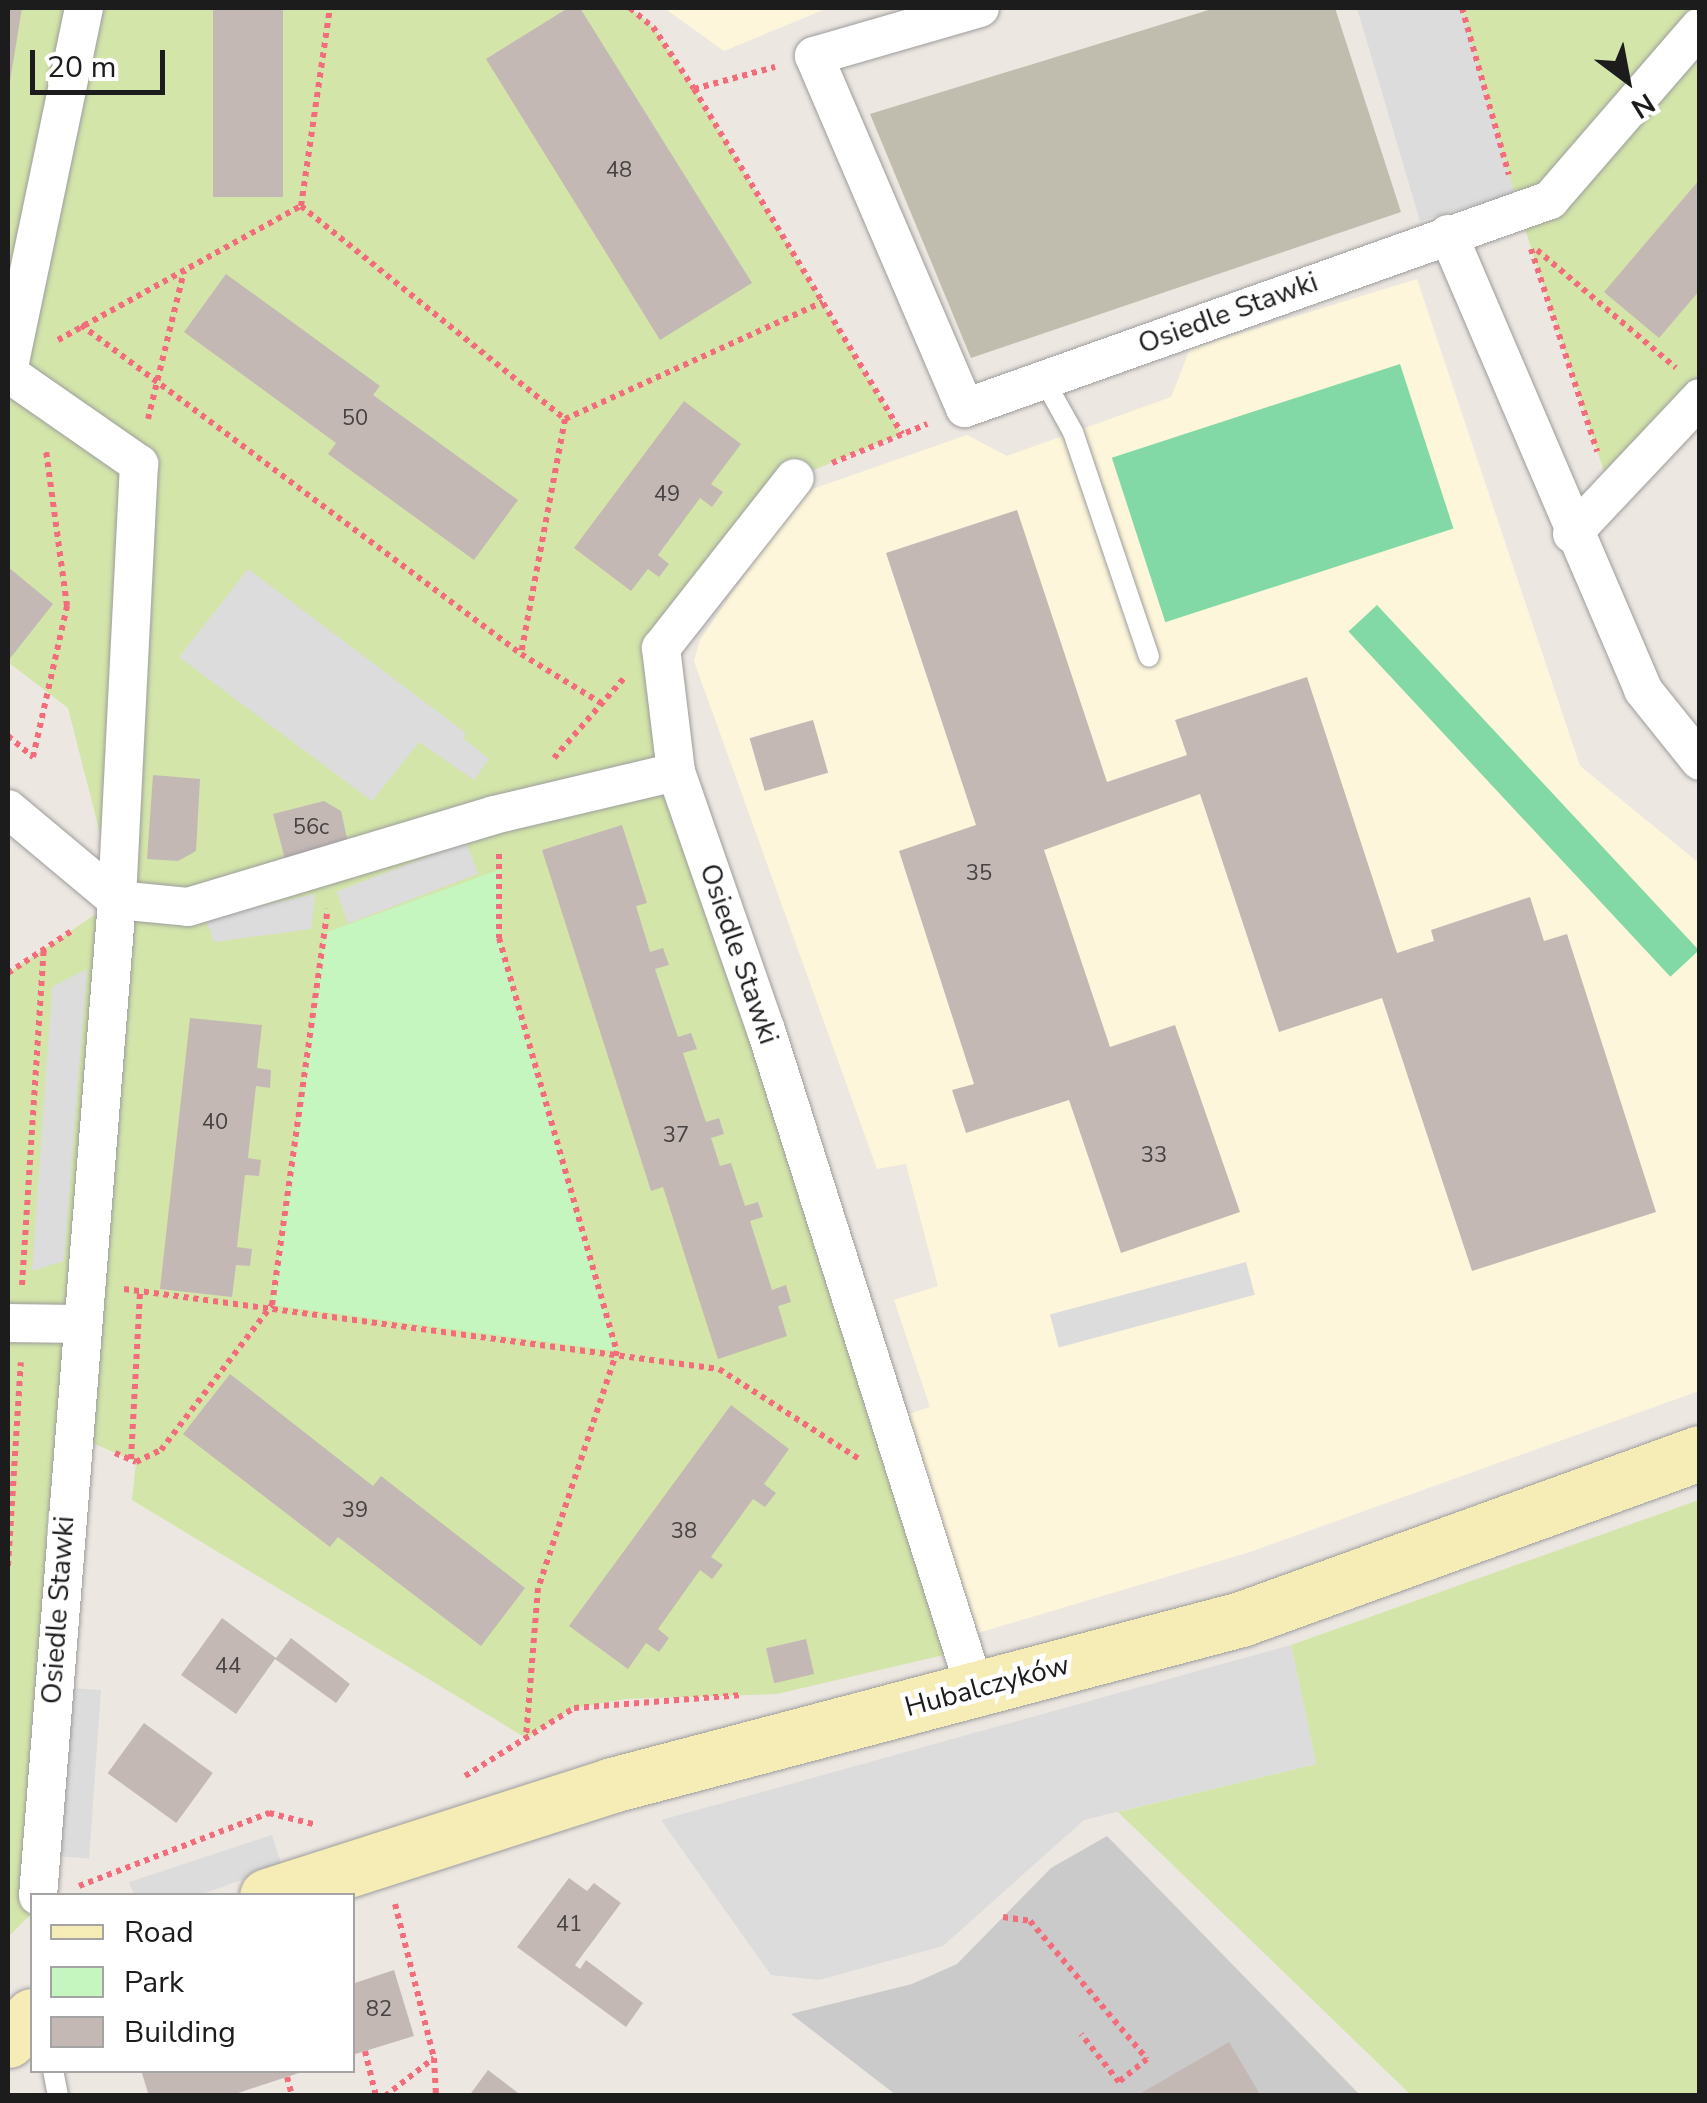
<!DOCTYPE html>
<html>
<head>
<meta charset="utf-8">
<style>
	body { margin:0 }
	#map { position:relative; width:1707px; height:2103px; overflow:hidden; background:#ede7e1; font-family:"Nunito Sans",sans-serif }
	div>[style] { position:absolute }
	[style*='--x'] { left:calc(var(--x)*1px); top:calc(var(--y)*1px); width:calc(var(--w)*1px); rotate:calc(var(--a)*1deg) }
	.education>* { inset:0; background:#fdf6da }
	.religious>* { inset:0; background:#cacaca }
	.construction>* { inset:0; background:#c1bdae }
	.grass>* { inset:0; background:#d3e5a9 }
	.park>* { inset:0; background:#c6f6bf }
	.pitch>* { inset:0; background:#82d9a5; transform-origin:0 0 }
	.parking>* { inset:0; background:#dcdcdc; transform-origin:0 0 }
	.building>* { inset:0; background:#c4b8b5; transform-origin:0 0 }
	.path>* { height:6px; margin-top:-3px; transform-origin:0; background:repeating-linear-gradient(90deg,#f36c7b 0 5px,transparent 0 10px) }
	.roads { filter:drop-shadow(0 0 2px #9d9d9d) drop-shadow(0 0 2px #9d9d9d) }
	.lane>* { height:20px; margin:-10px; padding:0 10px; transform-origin:10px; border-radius:10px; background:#fff }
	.street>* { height:38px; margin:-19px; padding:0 19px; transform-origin:19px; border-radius:19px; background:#fff }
	.secondary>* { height:55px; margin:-27.5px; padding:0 27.5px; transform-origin:27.5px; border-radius:27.5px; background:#f6ecb6 }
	span { translate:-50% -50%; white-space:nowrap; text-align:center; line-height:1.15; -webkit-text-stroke:9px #fff; paint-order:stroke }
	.number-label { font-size:22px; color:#464342 }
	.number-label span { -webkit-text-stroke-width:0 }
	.street-label { font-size:28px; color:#1c1c1c }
	.frame { position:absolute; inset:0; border:10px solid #1c1c1c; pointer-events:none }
	.legend { position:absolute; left:30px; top:1893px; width:325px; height:180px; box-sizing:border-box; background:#fff; border:2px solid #a4a4a4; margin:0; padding:12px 18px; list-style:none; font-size:30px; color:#1c1c1c }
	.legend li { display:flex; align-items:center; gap:20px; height:50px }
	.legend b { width:50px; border:2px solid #a4a4a4 }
	.north { position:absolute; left:1577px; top:30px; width:100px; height:100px; -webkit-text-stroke:8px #fff; paint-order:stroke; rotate:148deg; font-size:28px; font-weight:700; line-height:40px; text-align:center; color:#1c1c1c }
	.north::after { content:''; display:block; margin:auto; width:35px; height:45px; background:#1c1c1c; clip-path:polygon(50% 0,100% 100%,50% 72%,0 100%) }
	.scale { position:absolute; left:30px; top:50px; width:135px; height:45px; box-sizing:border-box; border:5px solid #1c1c1c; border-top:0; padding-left:12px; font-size:30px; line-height:35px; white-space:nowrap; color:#1c1c1c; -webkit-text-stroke:8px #fff; paint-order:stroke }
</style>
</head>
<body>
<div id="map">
	<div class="education">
		<div style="clip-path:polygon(664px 8px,828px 8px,724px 51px)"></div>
		<div style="clip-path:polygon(1417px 279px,1580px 766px,1699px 863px,1699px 1391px,1250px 1552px,978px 1633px,905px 1415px,930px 1407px,894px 1300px,938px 1286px,906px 1164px,877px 1169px,694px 661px,700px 640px,801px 493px,967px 435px,1007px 456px,1171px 397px,1190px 349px)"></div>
	</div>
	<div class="religious">
		<div style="clip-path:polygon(1107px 1836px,1360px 2095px,896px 2095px,791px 2014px,912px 1984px,957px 1964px,1051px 1868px)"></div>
	</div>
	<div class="construction">
		<div style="clip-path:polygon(1215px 8px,1335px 8px,1401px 212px,971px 358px,870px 114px)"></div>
	</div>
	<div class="grass">
		<div style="clip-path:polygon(8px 8px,630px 8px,653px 27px,694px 89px,902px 434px,794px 478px,661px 648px,676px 772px,965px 1650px,777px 1694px,626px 1699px,574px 1708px,526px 1738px,132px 1500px,136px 1462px,72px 1434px,32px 1913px,8px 1937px,8px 973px,117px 900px,68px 708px,8px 662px)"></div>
		<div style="clip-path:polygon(1462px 8px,1699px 8px,1699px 398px,1611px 493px,1519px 211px)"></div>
		<div style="clip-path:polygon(1699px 1500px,1699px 2095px,1411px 2095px,1118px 1812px,1316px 1764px,1291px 1645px)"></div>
	</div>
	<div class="park">
		<div style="clip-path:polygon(501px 869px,499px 938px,617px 1351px,272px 1305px,325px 933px)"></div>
	</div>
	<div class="pitch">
		<div style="left:1400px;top:364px;width:173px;height:303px;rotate:72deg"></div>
		<div style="left:1377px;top:605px;width:472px;height:39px;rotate:47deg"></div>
	</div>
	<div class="parking">
		<div style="clip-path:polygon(1357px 8px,1462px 8px,1514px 193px,1420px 221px)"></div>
		<div style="clip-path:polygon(248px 569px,466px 733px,463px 738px,489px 759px,474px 780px,419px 742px,372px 801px,179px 657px)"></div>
		<div style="left:466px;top:842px;width:34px;height:139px;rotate:69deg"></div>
		<div style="clip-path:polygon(315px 894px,311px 929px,214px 942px,205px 918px)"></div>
		<div style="clip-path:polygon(87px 969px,64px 1261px,32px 1271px,52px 987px)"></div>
		<div style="left:1246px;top:1262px;width:34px;height:203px;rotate:75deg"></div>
		<div style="clip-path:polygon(1291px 1645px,1316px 1764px,1084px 1820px,943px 1946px,819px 1980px,771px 1975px,661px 1820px)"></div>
		<div style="left:72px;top:1688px;width:29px;height:169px;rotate:4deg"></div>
		<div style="clip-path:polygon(272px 1835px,282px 1866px,199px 1895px,134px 1895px,129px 1882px)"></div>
	</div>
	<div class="building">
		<div style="clip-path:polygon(8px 8px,22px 8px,10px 81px,8px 81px)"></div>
		<div style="left:213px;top:8px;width:70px;height:189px"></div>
		<div style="clip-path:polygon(568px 8px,580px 8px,752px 283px,660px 340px,486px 59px)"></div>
		<div style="clip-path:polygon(1700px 179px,1700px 290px,1659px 338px,1604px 292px)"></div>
		<div style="clip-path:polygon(226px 274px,380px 386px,373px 395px,518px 500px,474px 560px,328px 454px,336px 443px,184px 332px)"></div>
		<div style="clip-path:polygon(684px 401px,741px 444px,711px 484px,723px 492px,712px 507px,700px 498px,658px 555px,669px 564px,659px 577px,648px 569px,631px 591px,574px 548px)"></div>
		<div style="clip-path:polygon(1017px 510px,1107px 782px,1187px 755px,1175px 720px,1307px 677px,1397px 953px,1434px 941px,1431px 930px,1530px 897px,1544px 941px,1567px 934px,1656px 1212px,1472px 1271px,1382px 998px,1279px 1032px,1200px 794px,1044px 850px,1110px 1047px,1175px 1025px,1240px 1212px,1121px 1253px,1069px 1100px,966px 1133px,952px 1090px,974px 1084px,899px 851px,976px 825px,886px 553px)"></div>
		<div style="clip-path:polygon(8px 567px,53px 604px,8px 661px)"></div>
		<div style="left:813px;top:720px;width:55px;height:66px;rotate:74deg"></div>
		<div style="clip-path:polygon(153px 775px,200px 779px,196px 851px,178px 861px,147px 859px)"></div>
		<div style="clip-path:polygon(324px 801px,341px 811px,348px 843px,285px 859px,273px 814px)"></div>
		<div style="clip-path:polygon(622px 825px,647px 903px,636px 906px,650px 952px,663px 948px,669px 965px,655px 969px,678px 1037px,691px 1033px,697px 1049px,683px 1053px,706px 1122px,719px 1118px,724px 1134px,711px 1138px,720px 1166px,731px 1163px,745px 1206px,758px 1202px,763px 1217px,750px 1221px,772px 1290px,786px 1285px,791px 1302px,778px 1306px,787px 1336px,718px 1359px,663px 1187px,651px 1191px,542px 850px)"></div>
		<div style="clip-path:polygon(190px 1018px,262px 1025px,257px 1068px,271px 1070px,270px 1088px,256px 1086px,248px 1158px,261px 1160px,259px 1176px,245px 1175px,237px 1247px,252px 1249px,250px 1266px,236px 1265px,232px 1297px,160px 1289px)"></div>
		<div style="clip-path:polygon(230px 1374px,373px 1486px,381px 1476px,525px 1588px,481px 1646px,338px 1537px,330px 1547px,183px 1434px)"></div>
		<div style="clip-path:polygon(731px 1405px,789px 1449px,764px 1484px,776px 1493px,765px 1507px,753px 1499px,711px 1557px,723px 1565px,712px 1579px,700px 1570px,658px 1629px,669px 1638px,659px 1652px,646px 1643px,628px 1669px,569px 1626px)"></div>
		<div style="clip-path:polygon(222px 1618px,276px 1658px,291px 1638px,350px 1684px,336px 1703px,275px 1659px,236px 1714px,181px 1675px)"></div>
		<div style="left:806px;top:1639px;width:36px;height:41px;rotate:77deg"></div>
		<div style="left:144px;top:1723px;width:85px;height:62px;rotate:36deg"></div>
		<div style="clip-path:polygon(569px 1878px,587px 1891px,594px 1883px,621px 1903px,575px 1965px,580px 1969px,586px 1960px,643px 2003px,626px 2027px,517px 1947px)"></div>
		<div style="clip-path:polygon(394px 1970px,414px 2036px,352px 2055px,352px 1984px)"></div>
		<div style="clip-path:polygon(1229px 2042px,1261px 2096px,1136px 2096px)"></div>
		<div style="clip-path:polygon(141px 2070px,305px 2070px,305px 2071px,229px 2096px,149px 2096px)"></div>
		<div style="clip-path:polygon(488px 2070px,522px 2096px,469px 2096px)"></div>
	</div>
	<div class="path">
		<div style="--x:630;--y:8;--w:30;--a:40"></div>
		<div style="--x:653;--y:27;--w:74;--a:56.5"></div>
		<div style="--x:694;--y:89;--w:84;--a:-15.2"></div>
		<div style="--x:1462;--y:8;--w:173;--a:74.3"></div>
		<div style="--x:694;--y:89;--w:403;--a:58.9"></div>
		<div style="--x:301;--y:206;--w:339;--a:38.9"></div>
		<div style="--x:565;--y:419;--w:239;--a:100.6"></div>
		<div style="--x:1531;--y:249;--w:213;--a:71.9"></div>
		<div style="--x:1537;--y:250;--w:182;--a:40.3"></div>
		<div style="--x:81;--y:325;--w:549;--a:36.79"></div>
		<div style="--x:521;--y:654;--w:94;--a:31.5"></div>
		<div style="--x:58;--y:340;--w:277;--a:-28.9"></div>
		<div style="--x:301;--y:206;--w:200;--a:-81.7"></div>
		<div style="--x:148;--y:419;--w:152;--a:-76.3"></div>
		<div style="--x:565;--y:419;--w:283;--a:-24.4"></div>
		<div style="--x:832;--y:463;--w:103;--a:-22.3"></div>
		<div style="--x:8;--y:736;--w:33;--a:40"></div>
		<div style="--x:33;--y:757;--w:155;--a:-77.3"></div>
		<div style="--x:67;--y:606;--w:156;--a:-97.7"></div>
		<div style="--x:554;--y:758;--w:108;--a:-48.8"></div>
		<div style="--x:499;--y:854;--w:84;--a:90"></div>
		<div style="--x:499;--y:938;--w:430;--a:74.1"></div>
		<div style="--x:617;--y:1351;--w:250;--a:108.4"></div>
		<div style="--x:538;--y:1588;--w:149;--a:94.6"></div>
		<div style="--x:8;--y:973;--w:78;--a:-33.5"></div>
		<div style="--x:22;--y:1285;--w:337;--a:-86.3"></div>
		<div style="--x:124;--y:1289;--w:600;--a:7.66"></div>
		<div style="--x:719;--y:1369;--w:166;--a:32.7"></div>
		<div style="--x:115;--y:1453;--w:23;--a:23"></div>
		<div style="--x:136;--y:1462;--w:28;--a:-26"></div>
		<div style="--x:161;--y:1450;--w:183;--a:-52.6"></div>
		<div style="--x:272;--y:1305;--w:400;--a:-82"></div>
		<div style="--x:131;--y:1459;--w:168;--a:-86.9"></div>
		<div style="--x:8;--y:1566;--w:204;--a:-86.4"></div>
		<div style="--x:465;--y:1776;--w:128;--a:-32"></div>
		<div style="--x:574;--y:1708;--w:169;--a:-4.4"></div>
		<div style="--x:79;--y:1886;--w:204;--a:-21"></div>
		<div style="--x:269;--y:1813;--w:49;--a:14"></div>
		<div style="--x:395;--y:1904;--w:159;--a:75.8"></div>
		<div style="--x:434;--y:2058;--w:38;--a:87"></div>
		<div style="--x:1003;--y:1917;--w:27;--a:8"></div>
		<div style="--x:1030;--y:1921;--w:181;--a:49.7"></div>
		<div style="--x:1147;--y:2059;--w:36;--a:141"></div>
		<div style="--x:1119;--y:2082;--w:61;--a:-128.4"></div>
		<div style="--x:365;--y:2051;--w:46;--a:76.3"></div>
		<div style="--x:287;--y:2077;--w:20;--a:75"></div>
		<div style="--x:385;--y:2096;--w:62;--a:-37.8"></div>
	</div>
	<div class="roads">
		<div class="lane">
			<div style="--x:1044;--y:380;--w:60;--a:60.9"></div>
			<div style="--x:1073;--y:432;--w:237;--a:71.3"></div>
			<div style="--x:53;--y:2070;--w:26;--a:79"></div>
		</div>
		<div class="street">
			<div style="--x:84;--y:8;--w:373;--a:101.8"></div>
			<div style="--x:8;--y:373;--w:160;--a:34.8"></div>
			<div style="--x:139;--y:464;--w:437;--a:92.9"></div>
			<div style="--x:980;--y:8;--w:173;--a:163.9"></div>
			<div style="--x:814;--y:56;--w:383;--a:66.8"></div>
			<div style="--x:965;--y:408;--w:621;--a:-19.57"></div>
			<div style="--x:1550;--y:200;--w:229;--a:-49.1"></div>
			<div style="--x:1448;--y:234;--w:496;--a:66.8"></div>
			<div style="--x:1643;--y:690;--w:91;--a:51.2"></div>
			<div style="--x:1572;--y:534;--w:187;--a:-46.7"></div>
			<div style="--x:676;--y:772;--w:125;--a:-96.9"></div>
			<div style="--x:661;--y:648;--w:216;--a:-51.8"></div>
			<div style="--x:8;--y:809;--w:142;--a:39.9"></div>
			<div style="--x:8;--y:1323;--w:71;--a:0.8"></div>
			<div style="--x:38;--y:1896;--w:999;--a:-85.46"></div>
			<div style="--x:117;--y:900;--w:71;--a:5.6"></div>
			<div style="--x:188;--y:907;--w:320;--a:-16.7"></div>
			<div style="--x:494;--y:815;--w:187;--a:-13.3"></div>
			<div style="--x:676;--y:772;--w:273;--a:70.8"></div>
			<div style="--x:766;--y:1030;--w:691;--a:72.4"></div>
		</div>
		<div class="secondary">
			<div style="--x:267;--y:1896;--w:362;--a:-17.8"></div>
			<div style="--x:612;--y:1785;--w:651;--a:-14.78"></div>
			<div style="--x:1241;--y:1619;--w:488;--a:-19.9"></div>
			<div style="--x:8;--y:2040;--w:34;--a:-45"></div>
		</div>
	</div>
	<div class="number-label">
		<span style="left:619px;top:171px">48</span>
		<span style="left:355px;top:419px">50</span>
		<span style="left:667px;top:495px">49</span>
		<span style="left:311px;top:828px">56c</span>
		<span style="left:979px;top:874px">35</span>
		<span style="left:215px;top:1123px">40</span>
		<span style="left:676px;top:1136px">37</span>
		<span style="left:1154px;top:1156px">33</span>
		<span style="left:355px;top:1511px">39</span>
		<span style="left:684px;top:1532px">38</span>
		<span style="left:228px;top:1667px">44</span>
		<span style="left:569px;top:1925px">41</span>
		<span style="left:379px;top:2010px">82</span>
	</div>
	<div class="street-label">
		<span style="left:1228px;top:313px;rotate:-20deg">Osiedle Stawki</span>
		<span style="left:739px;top:954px;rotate:71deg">Osiedle Stawki</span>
		<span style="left:58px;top:1610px;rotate:-86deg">Osiedle Stawki</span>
		<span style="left:987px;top:1686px;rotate:-15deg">Hubalczyków</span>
	</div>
	<div class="frame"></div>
	<ul class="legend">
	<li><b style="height:12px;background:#f6ecb6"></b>Road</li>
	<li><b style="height:28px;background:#c6f6bf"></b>Park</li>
	<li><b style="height:28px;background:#c4b8b5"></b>Building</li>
	</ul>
	<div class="north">N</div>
	<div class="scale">20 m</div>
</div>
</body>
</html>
